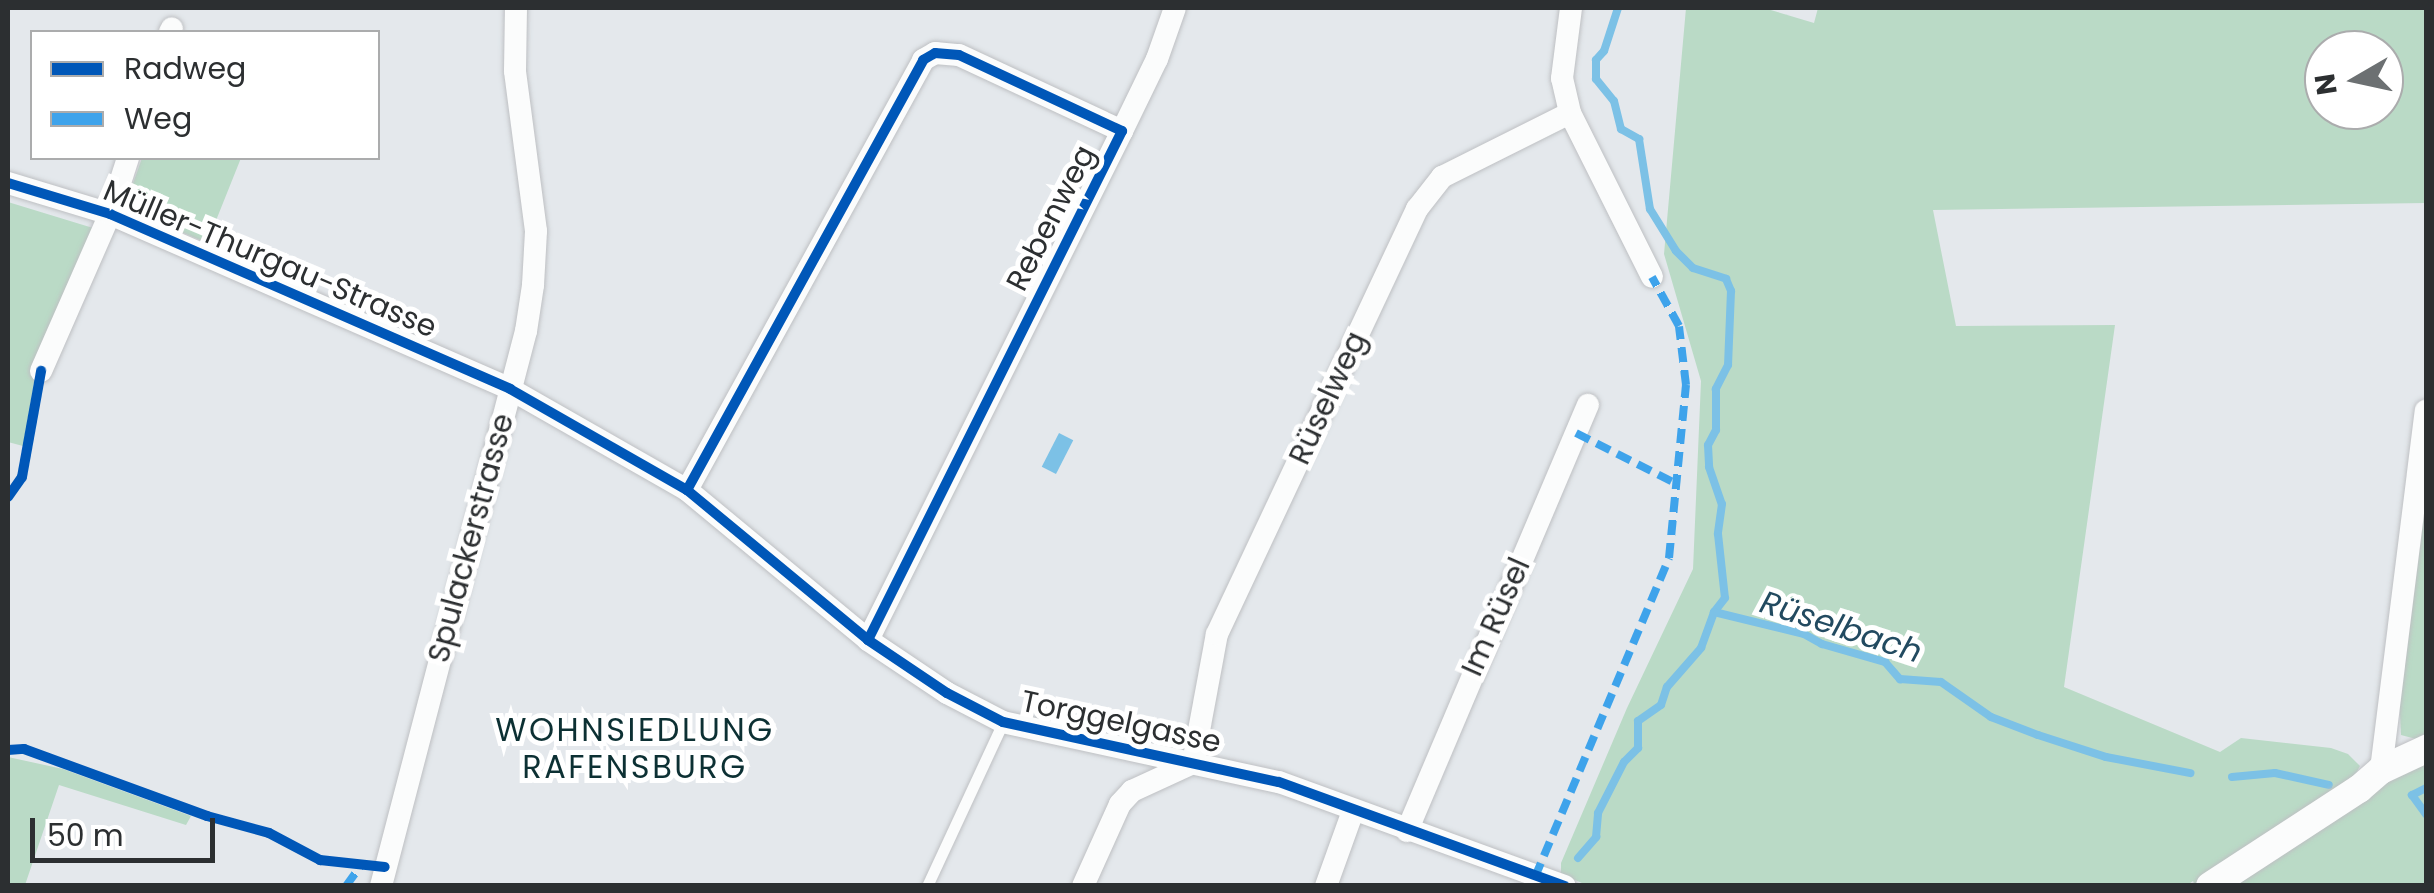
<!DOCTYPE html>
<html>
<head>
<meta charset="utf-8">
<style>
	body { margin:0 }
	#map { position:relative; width:2434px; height:893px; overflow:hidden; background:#e4e8ec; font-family:Poppins,sans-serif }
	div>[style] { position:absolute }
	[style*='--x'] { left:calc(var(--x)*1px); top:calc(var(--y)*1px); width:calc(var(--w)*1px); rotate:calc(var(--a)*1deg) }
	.green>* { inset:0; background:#badac6 }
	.water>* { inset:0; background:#7cc1e6; transform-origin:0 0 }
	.stream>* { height:8px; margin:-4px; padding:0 4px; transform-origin:4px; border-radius:4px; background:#7cc1e6 }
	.roads { filter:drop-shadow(0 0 2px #bec0c3) drop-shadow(0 0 2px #bec0c3) }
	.service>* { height:11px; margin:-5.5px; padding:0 5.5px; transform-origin:5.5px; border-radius:5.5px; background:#fbfcfc }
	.minor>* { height:22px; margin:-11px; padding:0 11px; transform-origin:11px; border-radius:11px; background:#fbfcfc }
	.tertiary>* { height:28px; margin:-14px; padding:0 14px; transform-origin:14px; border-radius:14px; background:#fbfcfc }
	.quiet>* { height:8px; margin-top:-4px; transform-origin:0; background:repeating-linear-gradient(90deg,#3ea3eb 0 15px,transparent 0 23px) }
	.cycleway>* { height:10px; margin:-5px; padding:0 5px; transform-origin:5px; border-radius:5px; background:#0057b8 }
	span { translate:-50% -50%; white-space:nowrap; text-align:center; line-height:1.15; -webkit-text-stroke:10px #fff; paint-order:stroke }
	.street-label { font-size:30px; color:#2c2f31 }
	.water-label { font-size:32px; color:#224a60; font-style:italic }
	.neighbourhood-label { font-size:32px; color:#0c3033; letter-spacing:2.5px }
	.frame { position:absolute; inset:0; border:10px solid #2c2f31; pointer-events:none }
	.legend { position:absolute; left:30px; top:30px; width:350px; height:130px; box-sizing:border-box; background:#fff; border:2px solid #abacad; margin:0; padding:12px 18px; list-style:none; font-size:30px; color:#2c2f31 }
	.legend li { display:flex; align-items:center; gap:20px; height:50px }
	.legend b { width:50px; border:2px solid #abacad }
	.north { position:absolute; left:2304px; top:30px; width:100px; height:100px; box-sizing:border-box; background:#fff; border:2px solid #abacad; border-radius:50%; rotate:261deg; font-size:28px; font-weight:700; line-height:40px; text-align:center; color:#2c2f31 }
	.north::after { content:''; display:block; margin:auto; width:35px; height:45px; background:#6c7072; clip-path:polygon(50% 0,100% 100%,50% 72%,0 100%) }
	.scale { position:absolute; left:30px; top:818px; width:185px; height:45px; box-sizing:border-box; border:5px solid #2c2f31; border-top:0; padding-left:12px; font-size:30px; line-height:35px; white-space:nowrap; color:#2c2f31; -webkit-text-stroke:8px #fff; paint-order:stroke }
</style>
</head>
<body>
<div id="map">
	<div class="green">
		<div style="clip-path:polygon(evenodd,1686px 8px,1764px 8px,1814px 23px,1818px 8px,2426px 8px,2426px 203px,1933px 210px,1956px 326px,2115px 325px,2064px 687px,2220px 752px,2241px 738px,2331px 748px,2348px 754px,2360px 766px,2353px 779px,2382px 781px,2426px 758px,2426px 885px,2195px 886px,2193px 881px,2186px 886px,1589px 886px,1561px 874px,1561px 863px,1627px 708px,1693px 569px,1701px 381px,1664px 254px,1686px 8px,2324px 50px,2384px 50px,2384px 110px,2324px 110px,2324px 50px)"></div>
		<div style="clip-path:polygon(142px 158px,241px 158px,207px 243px,135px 212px,131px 189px)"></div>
		<div style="clip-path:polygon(8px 202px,93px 228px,37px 365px,23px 446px,8px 442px)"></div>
		<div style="clip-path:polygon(2426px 449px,2426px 733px,2416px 739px,2401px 735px,2398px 670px)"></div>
		<div style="clip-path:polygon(8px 757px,63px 769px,191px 816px,186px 825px,59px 785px,25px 885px,8px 885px)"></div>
	</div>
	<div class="water">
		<div style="left:1059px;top:433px;width:16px;height:38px;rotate:27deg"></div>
	</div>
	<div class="stream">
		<div style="--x:1618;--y:8;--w:45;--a:108"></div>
		<div style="--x:1604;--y:51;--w:12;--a:132"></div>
		<div style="--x:1596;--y:60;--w:19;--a:90"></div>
		<div style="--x:1596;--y:79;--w:28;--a:51"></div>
		<div style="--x:1614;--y:101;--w:29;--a:76"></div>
		<div style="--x:1621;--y:129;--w:21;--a:29"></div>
		<div style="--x:1639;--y:139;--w:71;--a:81.1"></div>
		<div style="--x:1650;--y:209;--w:49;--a:58.2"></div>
		<div style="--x:1676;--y:251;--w:24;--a:45"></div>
		<div style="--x:1693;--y:268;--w:35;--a:18"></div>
		<div style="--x:1726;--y:279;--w:13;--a:67"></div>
		<div style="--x:1731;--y:291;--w:74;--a:92.3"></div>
		<div style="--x:1728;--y:365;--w:27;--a:117"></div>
		<div style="--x:1716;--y:389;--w:41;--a:90"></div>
		<div style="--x:1716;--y:430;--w:17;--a:118"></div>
		<div style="--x:1708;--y:445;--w:22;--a:87"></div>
		<div style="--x:1709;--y:467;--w:39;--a:71"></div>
		<div style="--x:1722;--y:504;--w:30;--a:98"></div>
		<div style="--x:1718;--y:534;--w:64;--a:83.8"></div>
		<div style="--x:1725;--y:598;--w:18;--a:128"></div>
		<div style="--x:1714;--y:612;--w:93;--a:13.7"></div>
		<div style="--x:1804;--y:634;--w:21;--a:29"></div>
		<div style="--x:1822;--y:644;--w:66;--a:15.9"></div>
		<div style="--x:1885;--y:662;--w:23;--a:49"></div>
		<div style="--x:1900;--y:679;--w:41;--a:4.2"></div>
		<div style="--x:1941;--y:682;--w:61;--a:35"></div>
		<div style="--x:1991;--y:717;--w:50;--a:21"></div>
		<div style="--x:2038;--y:735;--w:71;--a:17.9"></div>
		<div style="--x:2106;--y:757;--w:86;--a:10.8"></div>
		<div style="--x:2232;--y:777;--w:43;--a:-5.3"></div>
		<div style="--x:2275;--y:773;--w:55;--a:12.5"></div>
		<div style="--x:2426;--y:788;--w:16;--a:153"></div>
		<div style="--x:2412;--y:795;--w:24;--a:54"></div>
		<div style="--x:1578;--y:858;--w:28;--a:-49"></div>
		<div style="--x:1596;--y:837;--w:24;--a:-85"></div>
		<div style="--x:1598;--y:813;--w:57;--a:-63"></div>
		<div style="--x:1624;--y:762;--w:20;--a:-45"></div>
		<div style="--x:1638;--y:748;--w:27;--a:-90"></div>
		<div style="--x:1638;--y:721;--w:28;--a:-35"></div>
		<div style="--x:1661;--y:705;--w:19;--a:-72"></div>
		<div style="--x:1667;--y:687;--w:52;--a:-48.9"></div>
		<div style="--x:1701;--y:648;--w:38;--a:-70"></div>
	</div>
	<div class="roads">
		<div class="service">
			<div style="--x:927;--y:886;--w:181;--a:-65.1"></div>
		</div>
		<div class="minor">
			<div style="--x:1571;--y:8;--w:71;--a:97.3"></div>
			<div style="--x:1562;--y:78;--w:36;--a:77"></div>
			<div style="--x:1570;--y:113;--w:183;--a:63.4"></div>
			<div style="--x:170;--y:32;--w:4;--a:-63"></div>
			<div style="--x:1122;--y:131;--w:80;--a:-64.1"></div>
			<div style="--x:1157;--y:59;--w:54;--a:-70.6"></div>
			<div style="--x:8;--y:183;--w:107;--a:16.9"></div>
			<div style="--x:110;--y:214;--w:437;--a:23.6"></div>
			<div style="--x:510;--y:389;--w:204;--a:29.7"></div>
			<div style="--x:687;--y:490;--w:235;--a:39.6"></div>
			<div style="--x:868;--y:640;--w:95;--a:33.9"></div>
			<div style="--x:947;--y:693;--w:63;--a:27.4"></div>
			<div style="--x:1003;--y:722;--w:282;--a:12.3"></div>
			<div style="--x:1279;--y:782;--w:304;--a:20"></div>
			<div style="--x:41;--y:371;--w:171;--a:-66.3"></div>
			<div style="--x:110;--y:214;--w:59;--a:-72.2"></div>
			<div style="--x:687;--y:490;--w:491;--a:-61.2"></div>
			<div style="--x:923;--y:60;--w:14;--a:-30"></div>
			<div style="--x:935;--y:53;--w:24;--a:5"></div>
			<div style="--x:959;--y:55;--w:180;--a:25"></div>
			<div style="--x:1122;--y:131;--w:569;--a:116.52"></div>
			<div style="--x:2381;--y:770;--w:362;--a:-82.9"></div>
			<div style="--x:1407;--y:831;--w:463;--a:-67"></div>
			<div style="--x:381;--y:886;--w:574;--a:-75.36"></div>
			<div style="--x:526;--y:331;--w:47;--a:-81.3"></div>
			<div style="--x:533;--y:285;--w:54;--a:-86.8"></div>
			<div style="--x:536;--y:231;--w:161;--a:-97.5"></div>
			<div style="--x:515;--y:71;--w:63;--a:-89.1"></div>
			<div style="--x:1083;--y:886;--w:90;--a:-65.7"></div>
			<div style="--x:1120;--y:804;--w:18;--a:-47"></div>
			<div style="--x:1132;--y:791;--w:67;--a:-24.7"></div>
			<div style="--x:1193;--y:763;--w:131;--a:-79.5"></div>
			<div style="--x:1217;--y:634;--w:470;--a:-64.8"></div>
			<div style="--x:1417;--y:209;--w:41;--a:-52"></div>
			<div style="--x:1442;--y:177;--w:143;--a:-26.6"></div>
			<div style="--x:1326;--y:886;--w:80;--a:-70.2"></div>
		</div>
		<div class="tertiary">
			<div style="--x:2210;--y:886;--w:178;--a:-33.1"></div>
			<div style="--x:2359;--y:789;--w:29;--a:-41"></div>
			<div style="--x:2381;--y:770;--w:50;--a:-25"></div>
		</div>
	</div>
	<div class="quiet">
		<div style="--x:1576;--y:433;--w:113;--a:26.8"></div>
		<div style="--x:1535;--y:877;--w:346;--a:-67.2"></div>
		<div style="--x:1669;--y:558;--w:174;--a:-84.4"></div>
		<div style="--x:1686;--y:385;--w:59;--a:-96.8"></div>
		<div style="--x:1679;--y:326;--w:56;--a:-118.9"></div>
		<div style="--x:346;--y:886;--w:26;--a:-54"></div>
	</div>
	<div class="cycleway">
		<div style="--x:8;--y:183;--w:107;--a:16.9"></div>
		<div style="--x:110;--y:214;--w:437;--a:23.6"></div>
		<div style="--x:510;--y:389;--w:204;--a:29.7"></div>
		<div style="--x:687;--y:490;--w:235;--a:39.6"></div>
		<div style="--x:868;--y:640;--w:95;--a:33.9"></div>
		<div style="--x:947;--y:693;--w:63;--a:27.4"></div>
		<div style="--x:1003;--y:722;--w:282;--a:12.3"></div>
		<div style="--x:1279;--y:782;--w:304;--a:20"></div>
		<div style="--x:687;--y:490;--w:491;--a:-61.2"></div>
		<div style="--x:923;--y:60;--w:14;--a:-30"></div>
		<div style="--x:935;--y:53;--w:24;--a:5"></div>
		<div style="--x:959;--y:55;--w:180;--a:25"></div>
		<div style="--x:1122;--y:131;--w:569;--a:116.52"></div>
		<div style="--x:8;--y:497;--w:24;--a:-55"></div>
		<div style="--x:22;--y:477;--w:108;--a:-79.8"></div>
		<div style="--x:8;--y:750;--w:16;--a:-4"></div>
		<div style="--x:24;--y:749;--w:195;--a:20.1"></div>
		<div style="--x:207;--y:816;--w:64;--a:15.3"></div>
		<div style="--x:269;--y:833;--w:58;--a:27.9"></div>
		<div style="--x:320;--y:860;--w:65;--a:6.1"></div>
	</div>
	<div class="street-label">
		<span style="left:1051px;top:218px;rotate:-63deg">Rebenweg</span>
		<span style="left:270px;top:259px;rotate:23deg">Müller-Thurgau-Strasse</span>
		<span style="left:1328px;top:398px;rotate:-65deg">Rüselweg</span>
		<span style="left:471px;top:538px;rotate:-75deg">Spulackerstrasse</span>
		<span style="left:1496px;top:617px;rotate:-66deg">Im Rüsel</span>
		<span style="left:1121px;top:722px;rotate:12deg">Torggelgasse</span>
	</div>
	<div class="water-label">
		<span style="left:1841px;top:627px;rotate:18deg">Rüselbach</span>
	</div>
	<div class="neighbourhood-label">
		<span style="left:635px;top:749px">WOHNSIEDLUNG<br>RAFENSBURG</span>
	</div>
	<div class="frame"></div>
	<ul class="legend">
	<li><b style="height:12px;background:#0057b8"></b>Radweg</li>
	<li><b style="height:12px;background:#3ea3eb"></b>Weg</li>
	</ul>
	<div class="north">N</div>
	<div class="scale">50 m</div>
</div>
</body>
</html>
